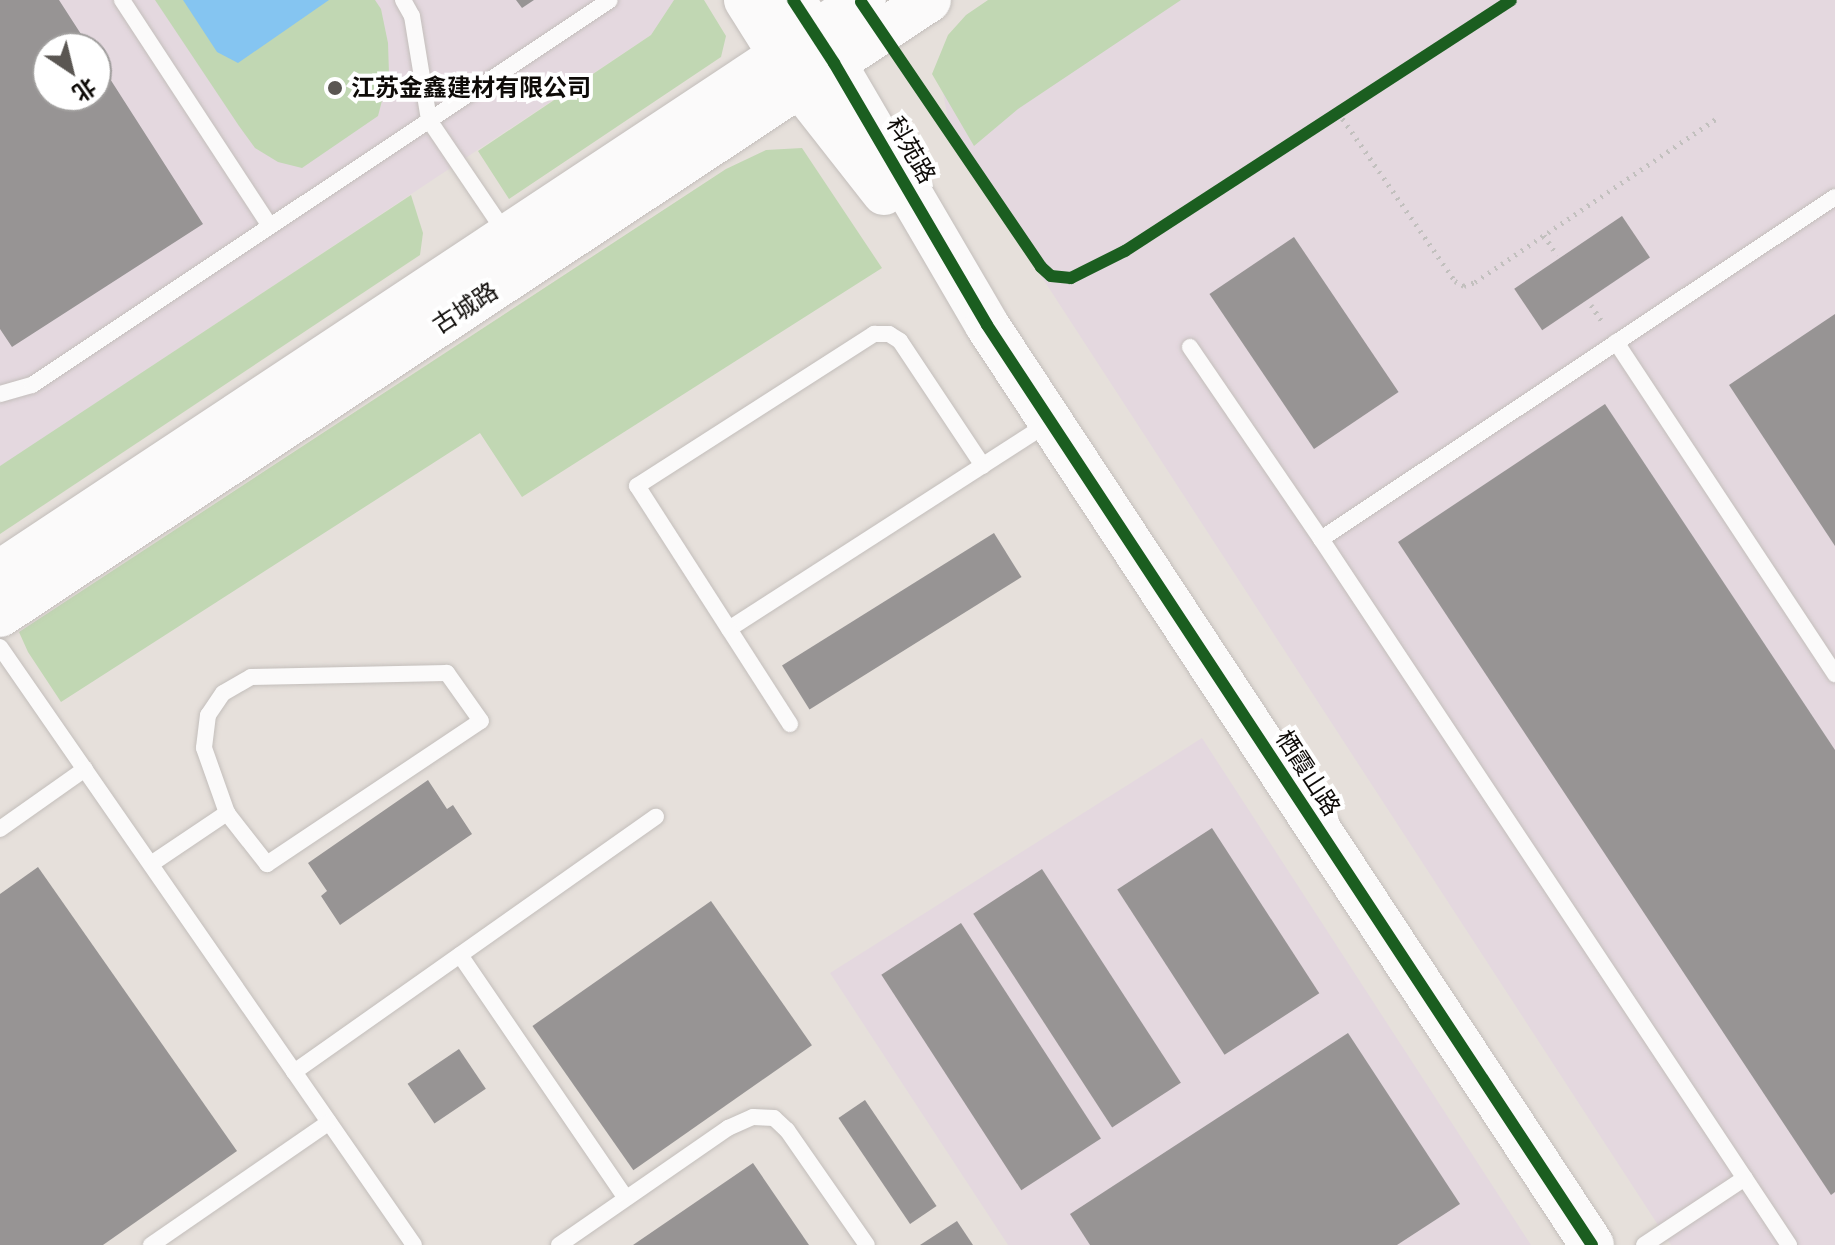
<!DOCTYPE html>
<html>
<head>
<meta charset="utf-8">
<style>
	body { margin:0 }
	#map { position:relative; width:1835px; height:1245px; overflow:hidden; background:#e6e0db; font-family:"Public Sans","Noto Sans SC",sans-serif }
	div>[style] { position:absolute }
	[style*='--x'] { left:calc(var(--x)*1px); top:calc(var(--y)*1px); width:calc(var(--w)*1px); rotate:calc(var(--a)*1deg) }
	.industrial>* { inset:0; background:#e4d8df }
	.green>* { inset:0; background:#c1d7b3 }
	.water>* { inset:0; background:#85c5f1 }
	.building>* { inset:0; background:#979494; transform-origin:0 0 }
	.path>* { height:5px; margin-top:-2.5px; transform-origin:0; background:repeating-linear-gradient(90deg,#c2c0be 0 2px,transparent 0 8px) }
	.roads { filter:drop-shadow(0 0 2px #c3bebb) drop-shadow(0 0 2px #c3bebb) }
	.lane>* { height:16px; margin:-8px; padding:0 8px; transform-origin:8px; border-radius:8px; background:#fbfafa }
	.secondary>* { height:44px; margin:-22px; padding:0 22px; transform-origin:22px; border-radius:22px; background:#fbfafa }
	.cycleway>* { height:12px; margin:-6px; padding:0 6px; transform-origin:6px; border-radius:6px; background:#1b5e20 }
	.dots>* { width:22px; height:22px; translate:-50% -50%; box-sizing:border-box; border:4px solid #fff; border-radius:50% }
	span { translate:-50% -50%; white-space:nowrap; text-align:center; line-height:1.15; -webkit-text-stroke:8px #fff; paint-order:stroke }
	.poi-label { font-size:24px; color:#0e0b08; font-weight:700 }
	.left { translate:0 -50%; text-align:left }
	.street-label { font-size:24px; color:#0e0b08 }
	.north { position:absolute; left:32px; top:32px; width:80px; height:80px; box-sizing:border-box; background:#fff; border:2px solid #9f9d9c; border-radius:50%; rotate:145deg; font-size:22px; font-weight:700; line-height:32px; text-align:center; color:#0e0b08 }
	.north::after { content:''; display:block; margin:auto; width:28px; height:36px; background:#5a5652; clip-path:polygon(50% 0,100% 100%,50% 72%,0 100%) }
</style>
</head>
<body>
<div id="map">
	<div class="industrial">
		<div style="clip-path:polygon(evenodd,0 0,674px 0,651px 35px,0 467px,0 0,48px 48px,96px 48px,96px 96px,48px 96px,48px 48px)"></div>
		<div style="clip-path:polygon(1020px 0,1835px 0,1835px 1245px,1671px 1245px,952px 139px,942px 88px,973px 31px)"></div>
		<div style="clip-path:polygon(1202px 738px,1531px 1245px,1008px 1245px,830px 973px)"></div>
	</div>
	<div class="green">
		<div style="clip-path:polygon(155px 0,375px 0,381px 9px,388px 43px,389px 74px,378px 116px,302px 168px,278px 162px,255px 148px,239px 126px)"></div>
		<div style="clip-path:polygon(674px 0,704px 0,726px 36px,721px 57px,509px 199px,478px 151px,651px 35px)"></div>
		<div style="clip-path:polygon(988px 0,1181px 0,1018px 109px,974px 146px,932px 74px,948px 35px,966px 15px)"></div>
		<div style="clip-path:polygon(802px 148px,882px 268px,522px 497px,480px 433px,61px 702px,28px 652px,19px 632px,726px 169px,766px 150px)"></div>
		<div style="clip-path:polygon(411px 195px,423px 233px,420px 255px,0 534px,0 466px)"></div>
	</div>
	<div class="water">
		<div style="clip-path:polygon(183px 0,329px 0,238px 63px,217px 52px)"></div>
	</div>
	<div class="building">
		<div style="clip-path:polygon(0 0,59px 0,90px 48px,48px 48px,48px 96px,96px 96px,96px 57px,203px 224px,12px 347px,0 329px)"></div>
		<div style="clip-path:polygon(516px 0,534px 0,522px 8px)"></div>
		<div style="left:1622px;top:216px;width:50px;height:130px;rotate:56deg"></div>
		<div style="left:1294px;top:237px;width:187px;height:102px;rotate:56deg"></div>
		<div style="clip-path:polygon(1835px 314px,1835px 546px,1729px 385px)"></div>
		<div style="clip-path:polygon(1605px 404px,1835px 750px,1835px 1192px,1831px 1195px,1398px 542px)"></div>
		<div style="left:994px;top:533px;width:52px;height:250px;rotate:58deg"></div>
		<div style="clip-path:polygon(428px 780px,447px 809px,453px 805px,472px 834px,340px 925px,321px 896px,327px 891px,308px 863px)"></div>
		<div style="left:1212px;top:828px;width:197px;height:113px;rotate:57deg"></div>
		<div style="clip-path:polygon(38px 867px,237px 1151px,103px 1245px,0 1245px,0 894px)"></div>
		<div style="left:1042px;top:869px;width:255px;height:82px;rotate:57deg"></div>
		<div style="left:711px;top:901px;width:176px;height:218px;rotate:55deg"></div>
		<div style="left:961px;top:923px;width:257px;height:95px;rotate:57deg"></div>
		<div style="clip-path:polygon(1348px 1033px,1460px 1204px,1397px 1245px,1090px 1245px,1070px 1214px)"></div>
		<div style="left:459px;top:1049px;width:48px;height:62px;rotate:56deg"></div>
		<div style="left:865px;top:1100px;width:128px;height:32px;rotate:56deg"></div>
		<div style="clip-path:polygon(753px 1163px,809px 1245px,633px 1245px)"></div>
		<div style="clip-path:polygon(957px 1221px,973px 1245px,920px 1245px)"></div>
	</div>
	<div class="path">
		<div style="--x:1338;--y:112;--w:206;--a:55.3"></div>
		<div style="--x:1455;--y:281;--w:10;--a:29"></div>
		<div style="--x:1464;--y:286;--w:12;--a:-20"></div>
		<div style="--x:1475;--y:282;--w:291;--a:-34.1"></div>
		<div style="--x:1544;--y:235;--w:24;--a:57"></div>
		<div style="--x:1591;--y:305;--w:23;--a:56"></div>
	</div>
	<div class="roads">
		<div class="lane">
			<div style="--x:122;--y:0;--w:270;--a:56.8"></div>
			<div style="--x:403;--y:0;--w:18;--a:61"></div>
			<div style="--x:412;--y:16;--w:105;--a:80.7"></div>
			<div style="--x:429;--y:120;--w:139;--a:55.9"></div>
			<div style="--x:1616;--y:342;--w:398;--a:56.6"></div>
			<div style="--x:1190;--y:347;--w:232;--a:55.7"></div>
			<div style="--x:0;--y:394;--w:33;--a:-16"></div>
			<div style="--x:32;--y:385;--w:694;--a:-33.67"></div>
			<div style="--x:729;--y:629;--w:381;--a:-32.8"></div>
			<div style="--x:0;--y:647;--w:727;--a:55.3"></div>
			<div style="--x:790;--y:724;--w:283;--a:-122.7"></div>
			<div style="--x:637;--y:486;--w:282;--a:-32.7"></div>
			<div style="--x:874;--y:334;--w:15;--a:0"></div>
			<div style="--x:889;--y:334;--w:13;--a:32"></div>
			<div style="--x:900;--y:341;--w:150;--a:56.4"></div>
			<div style="--x:0;--y:829;--w:104;--a:-35.2"></div>
			<div style="--x:151;--y:864;--w:92;--a:-33.9"></div>
			<div style="--x:227;--y:813;--w:65;--a:51.9"></div>
			<div style="--x:267;--y:864;--w:257;--a:-33.8"></div>
			<div style="--x:481;--y:721;--w:59;--a:-125.3"></div>
			<div style="--x:447;--y:673;--w:196;--a:178.8"></div>
			<div style="--x:251;--y:677;--w:32;--a:150"></div>
			<div style="--x:223;--y:693;--w:27;--a:124"></div>
			<div style="--x:208;--y:715;--w:33;--a:97"></div>
			<div style="--x:204;--y:748;--w:69;--a:70.5"></div>
			<div style="--x:460;--y:955;--w:294;--a:55.7"></div>
			<div style="--x:294;--y:1072;--w:443;--a:-35.2"></div>
			<div style="--x:151;--y:1245;--w:216;--a:-34.6"></div>
			<div style="--x:559;--y:1245;--w:206;--a:-34.7"></div>
			<div style="--x:728;--y:1128;--w:27;--a:-24"></div>
			<div style="--x:753;--y:1117;--w:21;--a:3"></div>
			<div style="--x:774;--y:1118;--w:18;--a:43"></div>
			<div style="--x:787;--y:1130;--w:140;--a:55.2"></div>
			<div style="--x:1644;--y:1245;--w:121;--a:-33.6"></div>
			<div style="--x:1789;--y:1245;--w:847;--a:-123.54"></div>
			<div style="--x:1321;--y:539;--w:617;--a:-33.64"></div>
		</div>
		<div class="secondary">
			<div style="--x:746;--y:0;--w:102;--a:57.9"></div>
			<div style="--x:800;--y:86;--w:136;--a:51.9"></div>
			<div style="--x:793;--y:0;--w:75;--a:56.9"></div>
			<div style="--x:834;--y:63;--w:303;--a:59.7"></div>
			<div style="--x:987;--y:325;--w:1101;--a:56.67"></div>
			<div style="--x:0;--y:572;--w:1036;--a:-33.51"></div>
			<div style="--x:0;--y:615;--w:1114;--a:-33.5"></div>
		</div>
	</div>
	<div class="cycleway">
		<div style="--x:793;--y:0;--w:75;--a:56.9"></div>
		<div style="--x:834;--y:63;--w:303;--a:59.7"></div>
		<div style="--x:987;--y:325;--w:1101;--a:56.67"></div>
		<div style="--x:861;--y:2;--w:320;--a:55.8"></div>
		<div style="--x:1041;--y:267;--w:13;--a:42"></div>
		<div style="--x:1051;--y:276;--w:20;--a:6"></div>
		<div style="--x:1071;--y:278;--w:60;--a:-26.6"></div>
		<div style="--x:1125;--y:251;--w:460;--a:-33"></div>
	</div>
	<div class="dots">
		<div style="left:335px;top:88px;background:#5a5652"></div>
	</div>
	<div class="poi-label">
		<span class="left" style="left:351px;top:88px">江苏金鑫建材有限公司</span>
	</div>
	<div class="street-label">
		<span style="left:911px;top:150px;rotate:60deg">科苑路</span>
		<span style="left:465px;top:308px;rotate:-33deg">古城路</span>
		<span style="left:1308px;top:773px;rotate:57deg">栖霞山路</span>
	</div>
	<div class="north">北</div>
</div>
</body>
</html>
